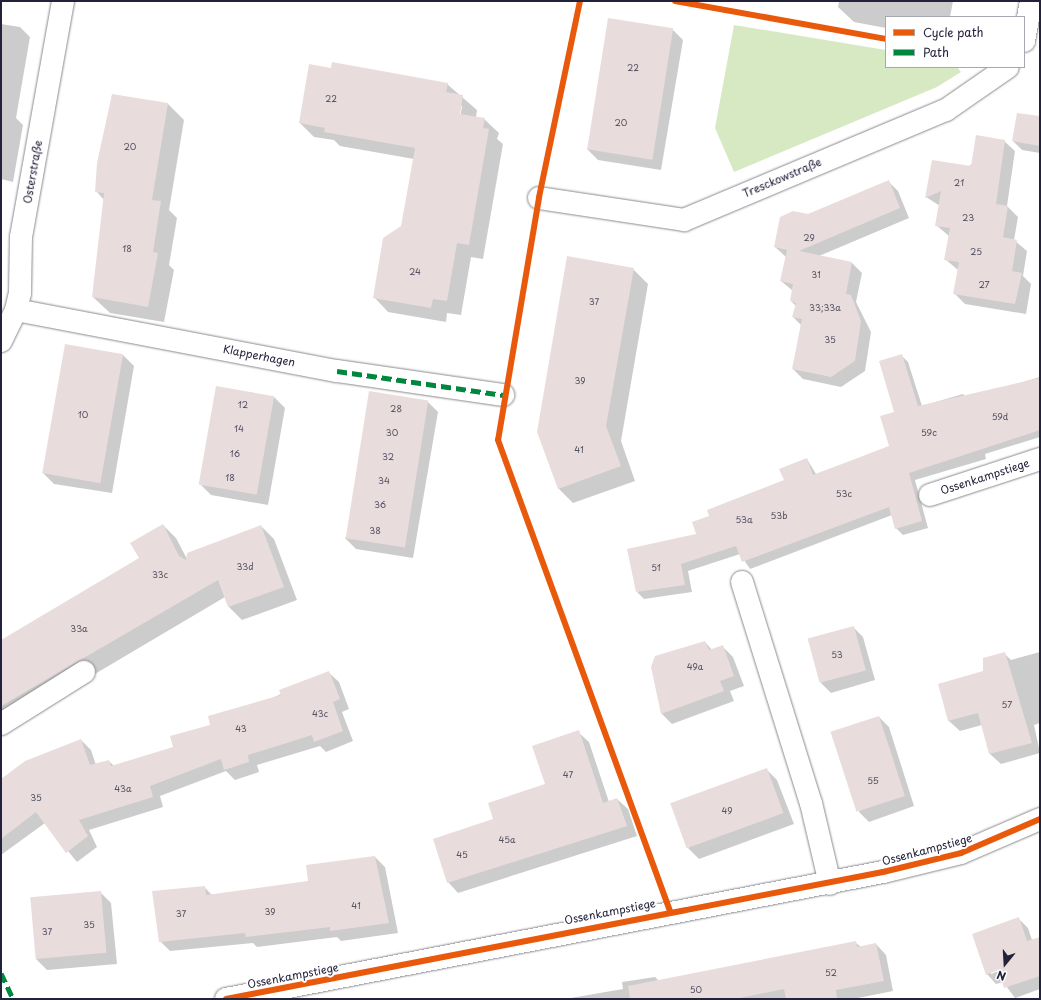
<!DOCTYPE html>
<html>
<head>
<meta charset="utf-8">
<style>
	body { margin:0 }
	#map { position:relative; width:1041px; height:1000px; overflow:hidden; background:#fff; font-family:"Playpen Sans",sans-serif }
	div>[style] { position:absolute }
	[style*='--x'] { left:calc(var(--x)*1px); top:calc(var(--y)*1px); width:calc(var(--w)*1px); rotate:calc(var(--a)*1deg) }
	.green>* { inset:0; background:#d6e9c2 }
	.shadow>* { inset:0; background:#0003 }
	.building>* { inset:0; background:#e8dddc; transform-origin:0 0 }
	.roads { filter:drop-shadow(0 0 1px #8a8a8f) drop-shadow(0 0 1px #8a8a8f) }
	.minor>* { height:22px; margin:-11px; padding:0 11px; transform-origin:11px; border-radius:11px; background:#fff }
	.quiet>* { height:5px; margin-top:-2.5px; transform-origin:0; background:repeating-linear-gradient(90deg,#00873e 0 10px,transparent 0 15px) }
	.cycleway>* { height:6px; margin:-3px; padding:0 3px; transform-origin:3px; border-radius:3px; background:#e8590c }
	span { translate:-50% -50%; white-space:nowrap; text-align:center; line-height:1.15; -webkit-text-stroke:4px #fff; paint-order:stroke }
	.number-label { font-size:9px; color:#545163 }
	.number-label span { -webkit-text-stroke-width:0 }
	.street-label { font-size:11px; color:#22223b }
	.frame { position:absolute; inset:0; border:2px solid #22223b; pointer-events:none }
	.legend { position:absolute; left:885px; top:16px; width:140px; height:52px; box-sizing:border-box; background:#fff; border:1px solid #a7a7b1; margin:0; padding:5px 7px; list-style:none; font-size:12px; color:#22223b }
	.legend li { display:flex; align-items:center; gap:8px; height:20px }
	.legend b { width:20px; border:1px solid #a7a7b1 }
	.north { position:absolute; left:985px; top:944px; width:40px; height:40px; -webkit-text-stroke:3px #fff; paint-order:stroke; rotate:198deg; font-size:11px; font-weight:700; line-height:16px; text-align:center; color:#22223b }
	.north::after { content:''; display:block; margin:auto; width:14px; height:18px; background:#22223b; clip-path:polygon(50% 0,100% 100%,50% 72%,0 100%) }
</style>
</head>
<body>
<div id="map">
	<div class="green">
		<div style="clip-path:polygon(734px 25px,886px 50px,886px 67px,957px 67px,961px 72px,937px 87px,734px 172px,715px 128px)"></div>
	</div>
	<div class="shadow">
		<div style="clip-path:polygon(833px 1px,953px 1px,950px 17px,886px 17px,886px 28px,854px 22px,838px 7px,839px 2px)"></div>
		<div style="clip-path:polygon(1px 24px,20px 27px,30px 37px,16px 118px,23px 125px,13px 182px,1px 179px)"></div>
		<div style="clip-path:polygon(672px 29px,683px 40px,661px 170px,598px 160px,587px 149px)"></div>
		<div style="clip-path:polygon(evenodd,447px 84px,477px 110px,476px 117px,484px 119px,499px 133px,497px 139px,503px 144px,483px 259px,471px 257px,461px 315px,447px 313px,446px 322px,388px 312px,374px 297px,402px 226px,414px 159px,340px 146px,334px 140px,314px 137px,300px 123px,447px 84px,460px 106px,462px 106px,460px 119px,460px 106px)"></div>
		<div style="clip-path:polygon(168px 104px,184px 120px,169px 210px,177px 218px,169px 265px,174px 270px,164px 322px,110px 313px,93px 297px,104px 200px,96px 191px)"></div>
		<div style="clip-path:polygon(1040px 117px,1040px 153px,1022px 150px,1013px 141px)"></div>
		<div style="clip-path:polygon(1004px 141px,1015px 151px,1007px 206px,1018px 217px,1014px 240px,1027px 251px,1023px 276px,1031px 284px,1026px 314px,965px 304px,954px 293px,958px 270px,945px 259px,949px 236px,936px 225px,940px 206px,926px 197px)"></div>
		<div style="clip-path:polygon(888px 181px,898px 191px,909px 218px,819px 256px,852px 263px,862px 273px,856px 302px,871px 332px,865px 371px,841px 387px,803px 379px,793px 369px,801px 325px,793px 317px,796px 306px,791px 301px,793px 291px,781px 281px,786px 257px,775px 247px,808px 215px)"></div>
		<div style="clip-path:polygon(633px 269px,648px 284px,621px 441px,635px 481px,573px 503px,559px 489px)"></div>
		<div style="clip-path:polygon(66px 345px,123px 355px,134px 366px,112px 493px,54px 484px,43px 473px)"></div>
		<div style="clip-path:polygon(901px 355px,908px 362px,922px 406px,963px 394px,967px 398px,1040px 377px,1040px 437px,985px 454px,986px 459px,915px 480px,928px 528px,903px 535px,896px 528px,892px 515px,750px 569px,740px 554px,688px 571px,692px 592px,644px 599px,637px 592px,697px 535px,710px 517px,785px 481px,807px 459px,816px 474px,890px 447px)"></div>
		<div style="clip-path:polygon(217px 388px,274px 397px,285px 408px,268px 505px,211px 495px,200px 484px)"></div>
		<div style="clip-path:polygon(427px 401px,438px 412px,413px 558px,356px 549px,345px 538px)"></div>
		<div style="clip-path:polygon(163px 525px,176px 538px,187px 559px,261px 526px,274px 539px,297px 600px,242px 620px,229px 607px,225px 597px,7px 726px,1px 720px,1px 648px,140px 559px)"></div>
		<div style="clip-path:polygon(853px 627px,863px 637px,875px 680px,831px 693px,821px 683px)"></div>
		<div style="clip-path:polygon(705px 642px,712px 650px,722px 646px,733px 657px,744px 686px,730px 691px,734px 701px,672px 724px,662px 714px,652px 667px)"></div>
		<div style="clip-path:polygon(1040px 652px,1040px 723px,1034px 725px,1040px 753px,1001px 764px,990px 754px,982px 725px,960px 731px,949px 721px,939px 684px,984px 672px,1005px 654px,1011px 660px)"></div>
		<div style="clip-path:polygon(328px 672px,339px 682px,349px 709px,342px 712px,353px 741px,326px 752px,320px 746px,257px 765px,259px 772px,235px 780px,226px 771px,160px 796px,163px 807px,89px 830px,97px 847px,77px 862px,45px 823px,1px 855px,1px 779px,81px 740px,91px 750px,96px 765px,109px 761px,114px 766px,175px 748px,212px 726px)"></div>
		<div style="clip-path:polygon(879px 717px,889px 727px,914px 806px,869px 822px,859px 812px)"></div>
		<div style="clip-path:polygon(578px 732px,589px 742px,609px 802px,617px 799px,628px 809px,637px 836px,458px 893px,448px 882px,494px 820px,546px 785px)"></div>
		<div style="clip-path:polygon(766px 769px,777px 780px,794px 824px,699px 859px,688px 848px)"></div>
		<div style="clip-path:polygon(375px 857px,385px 867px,398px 933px,341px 941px,337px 937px,257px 947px,253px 943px,170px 951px,160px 941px,204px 887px,212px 895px,309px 882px)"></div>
		<div style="clip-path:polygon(100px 892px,111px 903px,117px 964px,47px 970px,36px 959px)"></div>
		<div style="clip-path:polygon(evenodd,1018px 918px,1028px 928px,1032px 940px,1040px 938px,1040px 989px,1015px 998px,1003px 982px,996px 984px,987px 974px,1018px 918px,1002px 968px,1003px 969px,991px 974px,991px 972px,1002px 968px)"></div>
		<div style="clip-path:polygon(856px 943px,861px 947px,876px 944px,886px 955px,893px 991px,853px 999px,565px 999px,623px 989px,622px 982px,655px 977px,659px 981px)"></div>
	</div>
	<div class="building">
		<div style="left:608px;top:18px;width:66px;height:133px;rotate:9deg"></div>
		<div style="clip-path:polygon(332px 62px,448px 83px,446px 92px,463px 95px,460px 114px,485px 118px,483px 128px,489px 129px,469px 245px,457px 243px,447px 301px,433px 299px,431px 308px,373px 298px,383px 238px,401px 226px,415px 148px,324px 132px,325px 128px,299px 123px,309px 64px,331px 68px)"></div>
		<div style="clip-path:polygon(112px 94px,168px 103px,152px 200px,161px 201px,153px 252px,158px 253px,148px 307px,92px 297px,104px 193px,95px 192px,97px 163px)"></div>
		<div style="clip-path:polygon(1017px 113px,1040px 116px,1040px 146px,1012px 141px)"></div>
		<div style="clip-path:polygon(976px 135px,1005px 140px,996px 204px,1008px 206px,1003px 237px,1017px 240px,1012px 271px,1022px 273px,1015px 304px,953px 294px,959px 262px,944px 260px,950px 228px,935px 226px,941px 191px,925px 198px,932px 160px,971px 166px)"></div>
		<div style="clip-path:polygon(889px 180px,900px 208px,799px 251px,852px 262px,846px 294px,851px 295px,861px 321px,855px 361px,831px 377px,792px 369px,802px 319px,792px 317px,796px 303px,790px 301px,793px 284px,780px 281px,787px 250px,774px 247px,780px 217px,793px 211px,808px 214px)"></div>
		<div style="clip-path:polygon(567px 256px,634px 268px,606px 426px,621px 466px,558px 489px,537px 432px)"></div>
		<div style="left:65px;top:344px;width:59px;height:131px;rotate:10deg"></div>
		<div style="clip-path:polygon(902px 354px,918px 406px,1040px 378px,1040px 430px,909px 473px,922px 521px,895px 529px,889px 507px,742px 562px,736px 546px,681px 564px,685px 585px,636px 592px,627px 549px,696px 534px,692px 522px,709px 516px,707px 510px,784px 480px,779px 469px,807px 458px,813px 475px,889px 446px,880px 416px,894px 412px,879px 361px)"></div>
		<div style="left:216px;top:386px;width:59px;height:100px;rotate:10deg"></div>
		<div style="left:369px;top:391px;width:60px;height:149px;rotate:9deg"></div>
		<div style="clip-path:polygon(163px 524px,179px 556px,186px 560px,187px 553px,261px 525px,284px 587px,228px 607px,218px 580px,1px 706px,1px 640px,139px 558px,130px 543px)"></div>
		<div style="left:854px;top:626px;width:46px;height:48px;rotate:75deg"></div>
		<div style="clip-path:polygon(705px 641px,709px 650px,723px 645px,734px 676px,720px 681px,724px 691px,661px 714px,651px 667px,655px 656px)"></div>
		<div style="clip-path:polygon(1005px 652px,1032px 743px,989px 754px,978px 713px,948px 721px,938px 684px,983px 671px,983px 658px)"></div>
		<div style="clip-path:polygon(329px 671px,340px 699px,333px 702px,343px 731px,314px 742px,312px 735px,248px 755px,249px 762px,224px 770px,221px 759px,150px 786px,153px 797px,79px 820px,88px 836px,66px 853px,36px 812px,1px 839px,1px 779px,25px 761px,81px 739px,90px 765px,109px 760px,111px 766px,173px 747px,170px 736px,210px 725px,208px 716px,281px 695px,279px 690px)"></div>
		<div style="left:879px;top:716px;width:84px;height:51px;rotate:72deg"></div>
		<div style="clip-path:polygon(579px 730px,603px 803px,617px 798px,627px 826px,447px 883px,433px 839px,493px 819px,488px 803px,545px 784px,532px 746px)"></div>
		<div style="left:767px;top:768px;width:48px;height:103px;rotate:70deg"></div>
		<div style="clip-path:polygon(375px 856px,389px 923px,330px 931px,330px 927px,246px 937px,245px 933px,159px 942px,152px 891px,205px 886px,206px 895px,308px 881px,306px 865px)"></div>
		<div style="left:101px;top:891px;width:62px;height:71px;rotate:85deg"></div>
		<div style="clip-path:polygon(1019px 917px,1027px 941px,1040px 937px,1040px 976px,1004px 988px,998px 970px,986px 975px,972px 934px)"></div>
		<div style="clip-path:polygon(856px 941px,857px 947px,876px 943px,884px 981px,836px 990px,837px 999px,786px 999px,784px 989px,735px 999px,630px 999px,628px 986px)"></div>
	</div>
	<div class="roads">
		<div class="minor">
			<div style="--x:1024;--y:41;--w:41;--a:-80.1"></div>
			<div style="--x:539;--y:198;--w:147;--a:8.6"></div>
			<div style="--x:684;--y:220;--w:284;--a:-22.8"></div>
			<div style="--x:946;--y:110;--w:75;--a:-34.7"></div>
			<div style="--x:16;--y:310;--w:327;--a:10.8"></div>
			<div style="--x:337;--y:371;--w:168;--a:8.2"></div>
			<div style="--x:1;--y:341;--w:34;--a:-64"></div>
			<div style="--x:16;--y:310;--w:17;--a:-77"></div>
			<div style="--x:20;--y:293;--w:56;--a:-89"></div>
			<div style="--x:21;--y:237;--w:240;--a:-79.9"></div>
			<div style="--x:930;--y:495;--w:116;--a:-18.1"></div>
			<div style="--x:742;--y:582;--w:232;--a:72.7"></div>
			<div style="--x:811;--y:803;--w:83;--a:76.8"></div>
			<div style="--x:1;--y:724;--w:98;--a:-32.1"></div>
			<div style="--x:226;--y:999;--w:669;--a:-10.94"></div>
			<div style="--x:883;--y:872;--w:80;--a:-13.7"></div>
			<div style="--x:961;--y:853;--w:86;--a:-23.3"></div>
		</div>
	</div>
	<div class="quiet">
		<div style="--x:337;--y:371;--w:168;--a:8.2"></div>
		<div style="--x:1;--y:973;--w:29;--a:65"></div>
	</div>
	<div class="cycleway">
		<div style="--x:580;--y:1;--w:201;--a:101.8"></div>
		<div style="--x:539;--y:198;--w:245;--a:99.6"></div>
		<div style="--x:498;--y:440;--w:501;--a:69.94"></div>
		<div style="--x:675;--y:1;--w:214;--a:10.2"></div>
		<div style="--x:226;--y:999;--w:669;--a:-10.94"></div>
		<div style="--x:883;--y:872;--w:80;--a:-13.7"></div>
		<div style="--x:961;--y:853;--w:86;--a:-23.3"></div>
	</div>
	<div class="number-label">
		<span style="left:633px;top:67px">22</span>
		<span style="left:331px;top:98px">22</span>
		<span style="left:621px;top:122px">20</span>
		<span style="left:130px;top:146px">20</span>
		<span style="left:959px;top:182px">21</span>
		<span style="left:968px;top:217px">23</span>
		<span style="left:809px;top:237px">29</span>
		<span style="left:127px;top:248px">18</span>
		<span style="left:976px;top:251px">25</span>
		<span style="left:415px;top:271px">24</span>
		<span style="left:816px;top:274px">31</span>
		<span style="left:984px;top:284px">27</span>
		<span style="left:594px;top:301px">37</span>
		<span style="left:825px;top:307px">33;33a</span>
		<span style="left:830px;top:339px">35</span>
		<span style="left:580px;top:380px">39</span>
		<span style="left:243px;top:404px">12</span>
		<span style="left:396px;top:408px">28</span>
		<span style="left:83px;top:414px">10</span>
		<span style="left:1000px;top:416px">59d</span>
		<span style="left:239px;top:428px">14</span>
		<span style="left:392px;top:432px">30</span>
		<span style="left:929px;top:432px">59c</span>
		<span style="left:579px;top:449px">41</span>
		<span style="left:235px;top:453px">16</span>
		<span style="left:388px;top:456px">32</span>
		<span style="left:230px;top:477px">18</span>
		<span style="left:384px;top:480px">34</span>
		<span style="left:844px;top:493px">53c</span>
		<span style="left:380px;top:504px">36</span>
		<span style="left:779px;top:515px">53b</span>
		<span style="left:744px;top:519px">53a</span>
		<span style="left:375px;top:530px">38</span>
		<span style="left:245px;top:566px">33d</span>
		<span style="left:656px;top:567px">51</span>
		<span style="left:160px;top:574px">33c</span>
		<span style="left:79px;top:628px">33a</span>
		<span style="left:837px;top:654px">53</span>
		<span style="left:695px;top:666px">49a</span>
		<span style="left:1007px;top:704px">57</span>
		<span style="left:320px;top:713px">43c</span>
		<span style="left:241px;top:728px">43</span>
		<span style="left:568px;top:774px">47</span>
		<span style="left:873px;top:780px">55</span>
		<span style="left:123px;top:788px">43a</span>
		<span style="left:36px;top:797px">35</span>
		<span style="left:727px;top:810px">49</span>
		<span style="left:507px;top:839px">45a</span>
		<span style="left:462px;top:854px">45</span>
		<span style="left:356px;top:905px">41</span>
		<span style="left:270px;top:911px">39</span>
		<span style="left:181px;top:913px">37</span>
		<span style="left:89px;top:924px">35</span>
		<span style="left:47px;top:931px">37</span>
		<span style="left:831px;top:972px">52</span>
		<span style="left:696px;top:989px">50</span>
	</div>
	<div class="street-label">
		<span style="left:33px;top:172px;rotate:-80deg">Osterstraße</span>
		<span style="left:782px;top:178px;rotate:-23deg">Tresckowstraße</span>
		<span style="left:259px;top:356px;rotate:11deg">Klapperhagen</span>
		<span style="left:985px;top:477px;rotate:-18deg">Ossenkampstiege</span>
		<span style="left:927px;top:850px;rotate:-15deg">Ossenkampstiege</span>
		<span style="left:610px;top:912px;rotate:-11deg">Ossenkampstiege</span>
		<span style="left:293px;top:976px;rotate:-11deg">Ossenkampstiege</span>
	</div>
	<div class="frame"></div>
	<ul class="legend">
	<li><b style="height:5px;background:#e8590c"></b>Cycle path</li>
	<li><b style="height:5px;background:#00873e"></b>Path</li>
	</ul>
	<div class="north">N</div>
</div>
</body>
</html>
